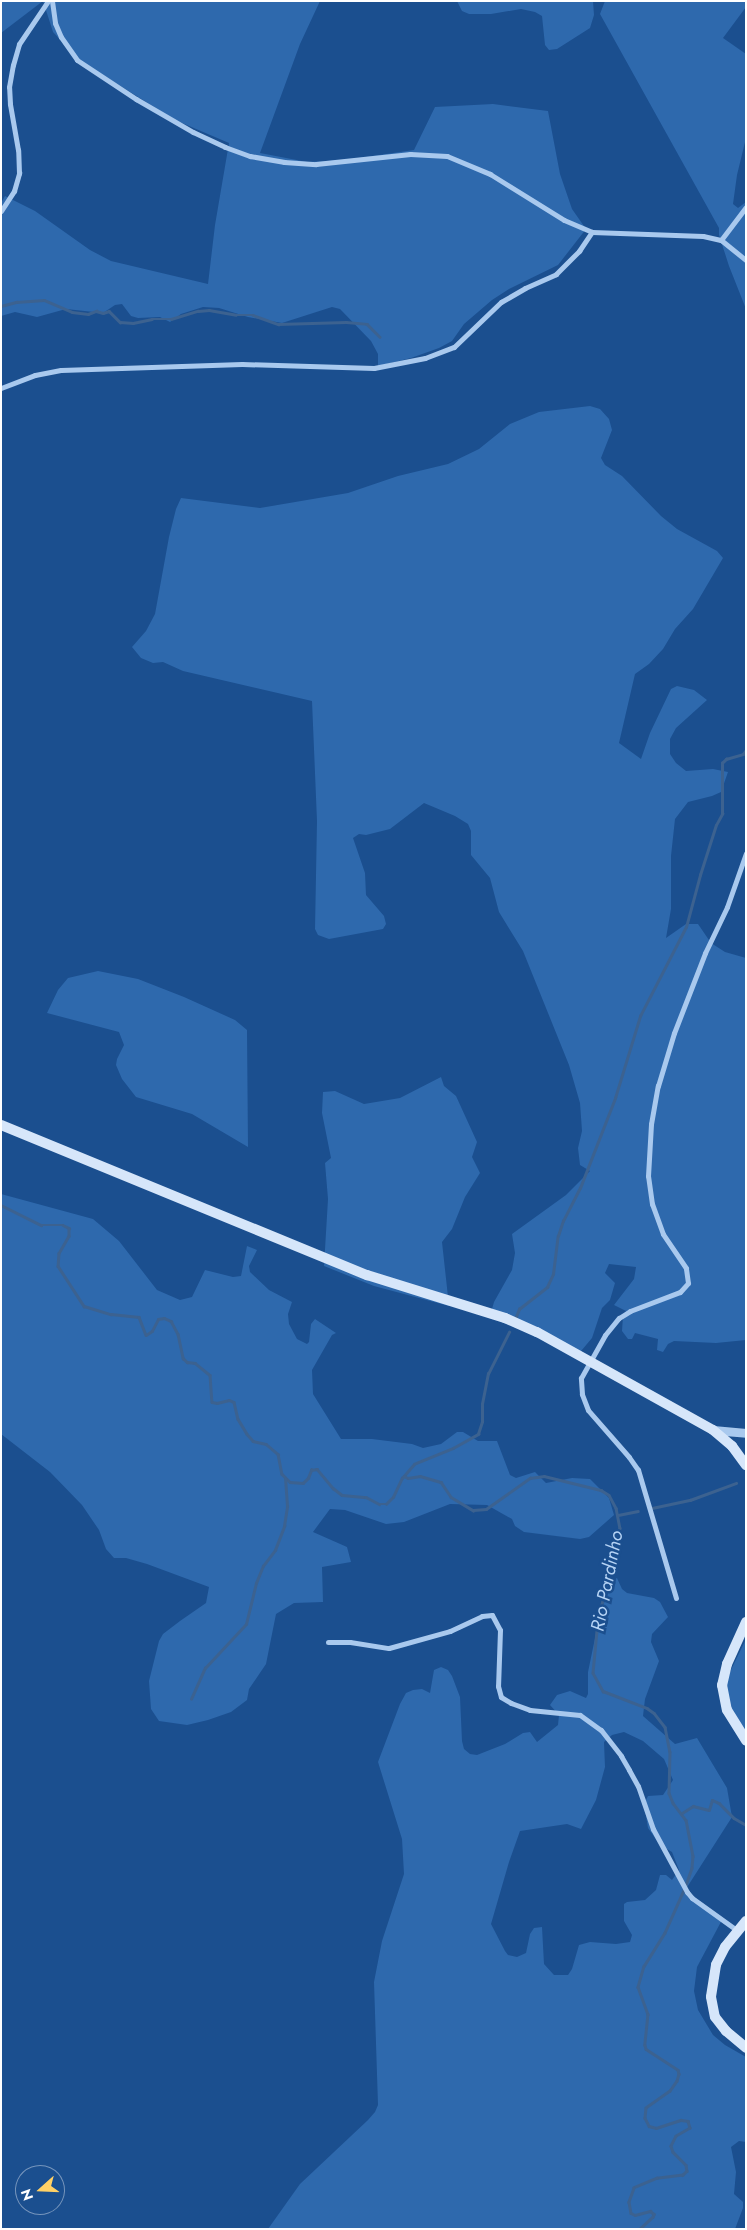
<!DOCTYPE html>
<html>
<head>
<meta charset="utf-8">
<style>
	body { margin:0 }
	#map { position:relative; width:747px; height:2230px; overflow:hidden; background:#1b4f8f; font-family:Jost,sans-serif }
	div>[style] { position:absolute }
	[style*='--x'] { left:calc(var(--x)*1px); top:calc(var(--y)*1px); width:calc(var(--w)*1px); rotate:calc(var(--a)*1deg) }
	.green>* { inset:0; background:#2e69ad }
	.stream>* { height:2.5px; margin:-1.25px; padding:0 1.25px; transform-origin:1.25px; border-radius:1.25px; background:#3c6290 }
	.minor>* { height:5px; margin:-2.5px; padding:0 2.5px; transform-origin:2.5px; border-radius:2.5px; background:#a9c9ee }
	.tertiary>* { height:9px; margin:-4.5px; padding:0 4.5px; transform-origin:4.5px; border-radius:4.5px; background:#a9c9ee }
	.secondary>* { height:10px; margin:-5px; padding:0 5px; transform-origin:5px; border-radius:5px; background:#d6e6fa }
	span { translate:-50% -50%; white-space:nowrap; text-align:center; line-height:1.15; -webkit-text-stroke:5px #1b4f8f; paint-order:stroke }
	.water-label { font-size:19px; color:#b5d3f5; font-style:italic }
	.frame { position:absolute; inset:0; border:2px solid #fff; pointer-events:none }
	.north { position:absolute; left:15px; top:2165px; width:50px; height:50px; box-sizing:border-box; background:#1b4f8f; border:1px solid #7695bc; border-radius:50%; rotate:250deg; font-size:14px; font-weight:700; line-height:20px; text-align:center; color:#fff }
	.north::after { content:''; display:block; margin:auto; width:18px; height:22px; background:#ffd166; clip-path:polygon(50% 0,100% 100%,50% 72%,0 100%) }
</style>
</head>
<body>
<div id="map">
	<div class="green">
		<div style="clip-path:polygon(1px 1px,43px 1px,1px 33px)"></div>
		<div style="clip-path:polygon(43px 1px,320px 1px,300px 44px,260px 153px,307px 162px,345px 160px,414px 150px,435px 107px,493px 104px,548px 111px,560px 174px,572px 209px,586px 229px,558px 265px,509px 289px,492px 300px,464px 324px,452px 341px,439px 348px,411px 358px,378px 366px,378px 354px,371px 341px,340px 309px,332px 307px,282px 323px,248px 317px,219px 308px,203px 307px,181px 314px,170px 322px,160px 317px,138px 318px,131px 316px,122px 304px,115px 305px,103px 313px,66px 309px,37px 317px,15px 312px,1px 316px,1px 203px,5px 196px,35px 211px,90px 250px,111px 261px,208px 284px,215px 225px,229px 143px,175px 120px,79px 60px,53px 32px)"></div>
		<div style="clip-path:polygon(457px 1px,593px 1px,594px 15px,590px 28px,557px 49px,549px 50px,545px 45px,542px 16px,535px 12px,521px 9px,491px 14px,469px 14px,462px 11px)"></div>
		<div style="clip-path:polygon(605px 1px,746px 1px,746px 7px,723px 38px,746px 54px,746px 138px,737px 175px,733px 204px,738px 208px,746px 202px,746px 309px,729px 266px,719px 235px,719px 228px,600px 14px)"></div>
		<div style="clip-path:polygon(590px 406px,600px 409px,609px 419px,612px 430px,601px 458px,605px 465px,622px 476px,661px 516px,677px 529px,717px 551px,723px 558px,693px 609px,675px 629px,663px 649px,649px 664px,635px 674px,619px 743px,641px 759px,650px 733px,671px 689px,677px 686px,694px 690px,707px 700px,676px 728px,670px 739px,670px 754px,676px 763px,686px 771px,713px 769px,728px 772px,721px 792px,712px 796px,688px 802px,675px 819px,671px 856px,671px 909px,666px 938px,686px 924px,698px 924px,711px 943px,725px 952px,746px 958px,746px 1340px,716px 1343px,674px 1341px,668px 1344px,663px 1352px,657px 1350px,658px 1339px,635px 1333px,632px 1339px,628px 1339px,622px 1331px,623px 1316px,626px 1311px,614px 1305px,634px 1279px,636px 1267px,609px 1264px,605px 1273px,615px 1283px,610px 1300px,602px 1308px,592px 1338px,576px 1357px,549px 1341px,491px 1318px,490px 1316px,494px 1302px,512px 1270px,515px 1253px,512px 1234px,566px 1195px,590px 1171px,580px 1165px,578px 1148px,582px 1131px,580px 1103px,569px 1065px,523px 951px,499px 912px,490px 878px,471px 855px,471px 831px,468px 824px,455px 816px,424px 803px,390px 829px,366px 835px,359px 834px,353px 838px,365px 873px,366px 895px,384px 916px,386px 924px,383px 929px,329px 939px,318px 935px,315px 929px,317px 821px,312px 701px,183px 671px,163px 662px,153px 663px,141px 658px,132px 647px,146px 631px,155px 614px,169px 537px,176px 509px,181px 498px,260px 508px,348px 493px,398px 476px,448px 464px,479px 449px,510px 424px,539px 412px)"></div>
		<div style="clip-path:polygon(98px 971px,138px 979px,184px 997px,235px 1020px,247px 1030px,248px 1147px,192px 1114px,136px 1097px,122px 1079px,116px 1065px,117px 1059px,124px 1045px,119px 1032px,47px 1013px,58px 990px,68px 978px)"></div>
		<div style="clip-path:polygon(441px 1077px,444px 1086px,456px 1096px,477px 1142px,472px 1157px,480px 1173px,465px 1197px,452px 1229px,442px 1242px,449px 1306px,374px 1286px,324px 1266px,328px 1199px,325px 1163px,331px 1158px,322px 1113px,323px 1092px,335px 1091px,364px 1104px,400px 1098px)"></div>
		<div style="clip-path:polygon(1px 1194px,93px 1219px,119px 1241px,157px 1290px,180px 1300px,192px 1297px,205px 1270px,233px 1277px,241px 1276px,247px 1246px,257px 1250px,249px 1266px,250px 1272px,269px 1290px,292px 1302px,288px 1314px,289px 1324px,297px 1339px,307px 1344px,309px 1342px,311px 1324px,315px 1319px,336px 1333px,332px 1335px,312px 1370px,313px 1394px,341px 1439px,372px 1439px,412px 1444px,423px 1448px,441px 1444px,457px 1432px,463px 1432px,478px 1441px,497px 1441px,510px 1475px,516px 1478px,535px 1472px,546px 1483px,572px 1478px,590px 1479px,609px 1498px,614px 1515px,589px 1537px,580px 1539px,524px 1532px,515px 1526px,512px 1519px,487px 1505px,450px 1504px,404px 1522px,386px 1524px,345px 1510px,330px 1509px,313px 1532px,347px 1547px,351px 1562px,322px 1567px,323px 1602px,294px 1603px,276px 1614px,266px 1664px,249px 1689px,247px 1700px,231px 1712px,208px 1720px,187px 1725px,159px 1721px,151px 1709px,149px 1681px,159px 1641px,163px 1634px,180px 1621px,206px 1603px,209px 1587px,147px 1564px,126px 1558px,114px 1558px,106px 1549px,99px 1530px,82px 1505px,50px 1472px,1px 1434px)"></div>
		<div style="clip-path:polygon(evenodd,617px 1578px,622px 1589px,627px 1593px,654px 1598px,660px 1602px,668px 1617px,652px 1634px,651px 1642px,659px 1661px,645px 1699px,643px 1716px,675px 1744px,697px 1738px,727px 1788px,732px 1817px,684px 1892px,723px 1918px,697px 1967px,694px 1991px,698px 2010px,713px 2035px,725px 2045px,746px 2057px,746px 2142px,739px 2141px,731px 2147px,736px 2172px,734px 2194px,743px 2202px,743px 2208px,735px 2229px,268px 2229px,300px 2184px,368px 2120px,375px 2112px,378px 2105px,374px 1982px,382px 1941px,404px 1874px,402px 1839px,378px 1762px,400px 1704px,406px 1693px,413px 1690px,422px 1689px,430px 1693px,434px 1670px,441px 1667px,448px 1670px,452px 1676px,460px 1697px,462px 1741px,464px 1749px,470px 1754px,477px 1755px,505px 1744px,523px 1733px,530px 1732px,537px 1742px,558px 1725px,559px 1715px,550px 1705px,557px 1695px,570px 1691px,586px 1698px,588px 1694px,588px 1672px,600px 1614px,613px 1579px,617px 1578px,624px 1732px,643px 1741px,664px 1759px,673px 1780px,663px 1795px,648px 1796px,644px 1804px,648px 1828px,660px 1845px,672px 1852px,679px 1870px,672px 1880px,666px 1875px,660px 1875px,656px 1890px,645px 1900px,627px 1902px,624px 1904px,624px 1921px,632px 1935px,630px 1942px,616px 1944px,590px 1942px,579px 1945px,572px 1969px,568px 1975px,554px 1975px,544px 1964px,542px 1927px,534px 1928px,530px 1934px,526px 1953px,517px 1957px,508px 1955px,505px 1951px,491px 1924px,509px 1862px,520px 1831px,567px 1824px,581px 1829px,596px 1800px,605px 1767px,604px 1742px,612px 1735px,624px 1732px)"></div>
		<div style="clip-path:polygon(746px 1639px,746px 1743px,725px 1696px,728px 1676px)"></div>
	</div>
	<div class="stream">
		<div style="--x:1;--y:306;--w:16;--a:-15"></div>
		<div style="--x:16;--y:302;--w:28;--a:-4"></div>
		<div style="--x:44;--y:300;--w:30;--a:23"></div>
		<div style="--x:72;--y:312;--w:16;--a:7"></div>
		<div style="--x:88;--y:314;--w:9;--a:-21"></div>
		<div style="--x:96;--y:311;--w:7;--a:16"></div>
		<div style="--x:103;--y:313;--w:6;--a:-18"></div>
		<div style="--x:109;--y:311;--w:16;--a:45"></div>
		<div style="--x:120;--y:322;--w:13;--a:4"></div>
		<div style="--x:133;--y:323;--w:19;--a:-12"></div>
		<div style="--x:152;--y:319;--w:19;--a:0"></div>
		<div style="--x:171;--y:319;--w:28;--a:-17"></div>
		<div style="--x:198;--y:311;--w:11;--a:-5"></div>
		<div style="--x:209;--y:310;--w:27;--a:10"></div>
		<div style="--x:236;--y:315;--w:17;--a:0"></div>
		<div style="--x:253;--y:315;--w:27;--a:20"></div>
		<div style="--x:278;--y:324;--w:68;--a:-1.7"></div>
		<div style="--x:346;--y:322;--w:21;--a:5"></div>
		<div style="--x:367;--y:324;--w:18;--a:45"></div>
		<div style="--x:1;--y:1205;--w:45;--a:26.6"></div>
		<div style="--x:41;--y:1225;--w:22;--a:0"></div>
		<div style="--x:63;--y:1225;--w:7;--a:27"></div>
		<div style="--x:69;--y:1228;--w:8;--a:90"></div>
		<div style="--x:69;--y:1236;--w:20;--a:120"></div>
		<div style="--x:59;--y:1253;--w:13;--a:94"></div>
		<div style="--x:58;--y:1266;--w:48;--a:57"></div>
		<div style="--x:84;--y:1306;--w:28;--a:17"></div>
		<div style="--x:111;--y:1314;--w:28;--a:6"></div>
		<div style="--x:139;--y:1317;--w:19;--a:69"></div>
		<div style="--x:146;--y:1335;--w:7;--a:-34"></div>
		<div style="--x:152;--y:1331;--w:13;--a:-63"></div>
		<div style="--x:158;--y:1319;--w:6;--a:-9"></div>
		<div style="--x:164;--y:1318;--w:8;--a:23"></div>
		<div style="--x:171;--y:1321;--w:15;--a:62"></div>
		<div style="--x:178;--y:1334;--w:25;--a:78"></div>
		<div style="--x:183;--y:1358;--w:6;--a:45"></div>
		<div style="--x:187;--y:1362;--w:8;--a:7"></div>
		<div style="--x:195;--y:1363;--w:19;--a:39"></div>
		<div style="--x:210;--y:1375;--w:27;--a:86"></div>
		<div style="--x:212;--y:1402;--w:5;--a:11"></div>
		<div style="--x:217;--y:1403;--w:12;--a:-14"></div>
		<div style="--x:229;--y:1400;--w:5;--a:22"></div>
		<div style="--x:234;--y:1402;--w:17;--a:77"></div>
		<div style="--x:238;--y:1419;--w:17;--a:59"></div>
		<div style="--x:247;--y:1434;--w:9;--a:49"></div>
		<div style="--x:253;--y:1441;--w:13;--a:13"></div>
		<div style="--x:266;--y:1444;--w:16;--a:40"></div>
		<div style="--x:278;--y:1454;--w:20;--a:79"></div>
		<div style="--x:282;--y:1474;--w:11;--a:45"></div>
		<div style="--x:290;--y:1482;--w:13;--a:4"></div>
		<div style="--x:303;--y:1483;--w:7;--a:-45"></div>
		<div style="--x:308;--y:1478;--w:9;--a:-69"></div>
		<div style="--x:311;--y:1470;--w:6;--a:-9"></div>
		<div style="--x:317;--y:1469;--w:25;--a:50"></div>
		<div style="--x:333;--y:1488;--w:11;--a:38"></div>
		<div style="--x:342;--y:1495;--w:24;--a:5"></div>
		<div style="--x:366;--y:1497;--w:15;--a:28"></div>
		<div style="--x:379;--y:1504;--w:7;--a:0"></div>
		<div style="--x:386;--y:1504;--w:10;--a:-45"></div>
		<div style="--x:393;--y:1497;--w:21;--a:-65"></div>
		<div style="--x:402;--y:1478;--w:18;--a:-49"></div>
		<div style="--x:414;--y:1464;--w:42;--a:-22.3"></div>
		<div style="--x:453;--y:1448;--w:29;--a:-29"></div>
		<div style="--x:478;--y:1434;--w:13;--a:-72"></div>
		<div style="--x:482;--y:1422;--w:18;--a:-90"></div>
		<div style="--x:482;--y:1404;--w:31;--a:-79"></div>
		<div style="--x:488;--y:1374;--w:47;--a:-63.4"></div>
		<div style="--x:515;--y:1319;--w:11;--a:-68"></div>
		<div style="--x:519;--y:1309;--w:36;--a:-38"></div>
		<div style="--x:547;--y:1287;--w:14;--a:-65"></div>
		<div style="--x:553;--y:1274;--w:38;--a:-83"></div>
		<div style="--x:558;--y:1236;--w:16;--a:-72"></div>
		<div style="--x:563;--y:1221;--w:37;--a:-63"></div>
		<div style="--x:580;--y:1188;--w:97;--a:-68.7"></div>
		<div style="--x:615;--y:1098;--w:86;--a:-73"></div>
		<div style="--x:640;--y:1016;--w:100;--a:-62.7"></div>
		<div style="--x:686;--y:927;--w:54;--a:-74.9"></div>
		<div style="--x:700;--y:875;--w:52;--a:-72.3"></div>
		<div style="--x:716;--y:825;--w:13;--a:-61"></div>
		<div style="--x:722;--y:814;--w:51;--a:-90"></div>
		<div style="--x:722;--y:763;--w:6;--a:-45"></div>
		<div style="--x:726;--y:759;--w:18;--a:-16"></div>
		<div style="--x:743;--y:754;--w:5;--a:-53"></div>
		<div style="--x:404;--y:1476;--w:4;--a:27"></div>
		<div style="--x:408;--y:1478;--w:12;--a:-9"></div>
		<div style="--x:420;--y:1476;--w:22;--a:16"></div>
		<div style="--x:441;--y:1482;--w:18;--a:56"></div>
		<div style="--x:451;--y:1497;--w:26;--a:31"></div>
		<div style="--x:473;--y:1510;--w:13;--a:-4"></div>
		<div style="--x:486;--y:1509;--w:54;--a:-35.2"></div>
		<div style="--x:530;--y:1478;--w:14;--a:-8"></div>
		<div style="--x:544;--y:1476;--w:59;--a:13.8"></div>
		<div style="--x:601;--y:1490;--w:9;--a:32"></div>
		<div style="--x:609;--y:1495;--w:15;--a:62"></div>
		<div style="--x:616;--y:1508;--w:20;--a:79"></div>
		<div style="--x:620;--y:1528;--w:14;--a:98"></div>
		<div style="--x:618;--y:1542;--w:81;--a:104.4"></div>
		<div style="--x:598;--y:1620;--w:53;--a:95.4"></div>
		<div style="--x:593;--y:1673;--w:21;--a:61"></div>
		<div style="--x:603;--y:1691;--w:47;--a:21.1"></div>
		<div style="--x:647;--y:1708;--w:9;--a:36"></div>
		<div style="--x:654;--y:1713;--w:18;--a:52"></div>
		<div style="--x:665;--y:1727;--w:25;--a:79"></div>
		<div style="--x:670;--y:1752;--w:41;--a:91.4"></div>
		<div style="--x:669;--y:1793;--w:11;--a:68"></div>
		<div style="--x:673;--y:1803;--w:21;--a:53"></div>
		<div style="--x:686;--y:1820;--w:37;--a:79"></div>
		<div style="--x:693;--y:1856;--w:12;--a:95"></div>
		<div style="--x:692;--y:1868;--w:21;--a:109"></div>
		<div style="--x:685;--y:1888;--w:49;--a:114"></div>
		<div style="--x:665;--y:1933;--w:39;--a:122"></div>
		<div style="--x:644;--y:1966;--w:22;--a:106"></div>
		<div style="--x:638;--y:1987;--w:29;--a:70"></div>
		<div style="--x:648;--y:2014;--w:31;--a:96"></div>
		<div style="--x:645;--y:2045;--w:4;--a:76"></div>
		<div style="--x:646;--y:2049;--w:38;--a:33"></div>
		<div style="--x:678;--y:2070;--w:4;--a:76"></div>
		<div style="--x:679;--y:2074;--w:7;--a:106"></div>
		<div style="--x:677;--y:2081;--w:12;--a:125"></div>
		<div style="--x:670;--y:2091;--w:29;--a:145"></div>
		<div style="--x:646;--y:2108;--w:10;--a:96"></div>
		<div style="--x:645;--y:2118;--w:9;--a:63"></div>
		<div style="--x:649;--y:2126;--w:7;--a:16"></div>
		<div style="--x:656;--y:2128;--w:26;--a:-18"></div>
		<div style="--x:681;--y:2120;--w:7;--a:8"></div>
		<div style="--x:688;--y:2121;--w:7;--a:74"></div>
		<div style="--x:690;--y:2128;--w:16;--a:150"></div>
		<div style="--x:676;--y:2136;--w:11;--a:117"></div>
		<div style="--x:671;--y:2146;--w:6;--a:72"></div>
		<div style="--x:673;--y:2152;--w:18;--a:45"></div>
		<div style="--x:686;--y:2165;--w:6;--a:81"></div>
		<div style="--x:687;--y:2171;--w:6;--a:135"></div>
		<div style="--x:683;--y:2175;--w:26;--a:173"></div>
		<div style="--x:657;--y:2178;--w:25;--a:157"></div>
		<div style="--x:634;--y:2188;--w:15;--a:110"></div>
		<div style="--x:629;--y:2202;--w:11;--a:80"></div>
		<div style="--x:631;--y:2213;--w:4;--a:27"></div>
		<div style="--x:635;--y:2215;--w:16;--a:-15"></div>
		<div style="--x:650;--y:2211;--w:5;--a:37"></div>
		<div style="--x:654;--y:2214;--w:3;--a:108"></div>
		<div style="--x:653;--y:2217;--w:18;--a:137"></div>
		<div style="--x:652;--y:1508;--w:39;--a:-12"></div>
		<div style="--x:690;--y:1500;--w:49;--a:-20.3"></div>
		<div style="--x:618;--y:1515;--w:20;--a:-11"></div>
		<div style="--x:191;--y:1699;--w:34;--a:-66"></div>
		<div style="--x:205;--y:1668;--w:60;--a:-47"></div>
		<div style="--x:246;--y:1624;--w:42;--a:-76.3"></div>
		<div style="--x:256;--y:1583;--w:18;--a:-68"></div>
		<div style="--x:263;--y:1566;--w:20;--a:-53"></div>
		<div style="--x:275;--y:1550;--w:26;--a:-69"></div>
		<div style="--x:284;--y:1526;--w:20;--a:-81"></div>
		<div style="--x:287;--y:1506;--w:27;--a:-94"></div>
		<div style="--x:682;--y:1813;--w:13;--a:-32"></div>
		<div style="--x:693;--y:1806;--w:16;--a:14"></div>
		<div style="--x:709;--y:1810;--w:10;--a:-73"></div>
		<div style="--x:712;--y:1800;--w:8;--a:23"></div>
		<div style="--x:719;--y:1803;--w:21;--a:45"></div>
		<div style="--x:734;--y:1818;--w:14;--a:30"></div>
	</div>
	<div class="minor">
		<div style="--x:52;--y:1;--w:22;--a:82"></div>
		<div style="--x:55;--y:23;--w:15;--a:67"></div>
		<div style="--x:61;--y:37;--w:28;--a:55"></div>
		<div style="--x:77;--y:60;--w:71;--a:33.5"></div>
		<div style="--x:136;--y:99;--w:66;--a:30.1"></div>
		<div style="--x:193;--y:132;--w:35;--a:25"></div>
		<div style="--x:225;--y:147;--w:27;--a:20"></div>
		<div style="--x:250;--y:156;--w:35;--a:10"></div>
		<div style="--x:284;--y:162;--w:32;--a:4"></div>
		<div style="--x:316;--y:164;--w:95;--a:-6.1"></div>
		<div style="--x:410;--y:154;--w:37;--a:3"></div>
		<div style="--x:447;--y:156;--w:47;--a:22.7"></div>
		<div style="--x:490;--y:174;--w:87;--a:31.9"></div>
		<div style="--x:564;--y:220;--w:30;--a:23"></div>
		<div style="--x:592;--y:232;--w:111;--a:2.1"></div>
		<div style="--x:703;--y:236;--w:18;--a:13"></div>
		<div style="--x:721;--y:240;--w:32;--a:39"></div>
		<div style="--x:1;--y:211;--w:24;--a:-57"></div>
		<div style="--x:14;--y:191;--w:19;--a:-74"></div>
		<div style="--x:19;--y:173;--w:23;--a:-92"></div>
		<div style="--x:18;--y:150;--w:47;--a:-99.9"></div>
		<div style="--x:10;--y:104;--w:17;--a:-93"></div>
		<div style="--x:9;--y:87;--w:22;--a:-80"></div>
		<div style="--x:13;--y:65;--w:22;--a:-74"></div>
		<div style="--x:19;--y:44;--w:52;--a:-56"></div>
		<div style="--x:721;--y:240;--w:41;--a:-52.9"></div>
		<div style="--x:1;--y:388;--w:36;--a:-21"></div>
		<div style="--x:35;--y:375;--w:26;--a:-11"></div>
		<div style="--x:61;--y:370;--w:181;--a:-1.9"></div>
		<div style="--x:242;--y:364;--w:132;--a:1.7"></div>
		<div style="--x:374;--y:368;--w:52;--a:-11.1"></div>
		<div style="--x:425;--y:358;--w:31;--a:-21"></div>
		<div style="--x:454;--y:347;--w:65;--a:-43.8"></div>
		<div style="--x:501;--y:302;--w:28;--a:-30"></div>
		<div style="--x:525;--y:288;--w:34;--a:-24"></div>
		<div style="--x:556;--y:274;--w:33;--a:-45"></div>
		<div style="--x:579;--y:251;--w:23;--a:-56"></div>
		<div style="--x:676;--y:1598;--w:134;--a:-106.5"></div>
		<div style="--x:638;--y:1470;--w:16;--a:-125"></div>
		<div style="--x:629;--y:1457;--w:62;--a:-131.1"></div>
		<div style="--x:588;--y:1410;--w:17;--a:-111"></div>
		<div style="--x:582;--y:1394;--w:16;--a:-94"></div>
		<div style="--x:581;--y:1378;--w:49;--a:-60.8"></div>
		<div style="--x:605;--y:1335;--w:22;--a:-51"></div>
		<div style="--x:619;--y:1318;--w:13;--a:-32"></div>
		<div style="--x:630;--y:1311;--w:53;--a:-20.8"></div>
		<div style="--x:680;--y:1292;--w:12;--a:-48"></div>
		<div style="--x:688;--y:1283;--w:15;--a:-98"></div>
		<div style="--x:686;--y:1268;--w:41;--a:-124.1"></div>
		<div style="--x:663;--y:1234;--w:32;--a:-110"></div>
		<div style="--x:652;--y:1204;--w:28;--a:-98"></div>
		<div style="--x:648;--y:1176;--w:52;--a:-86.7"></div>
		<div style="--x:651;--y:1124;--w:39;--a:-80"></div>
		<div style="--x:658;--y:1086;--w:55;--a:-73.2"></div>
		<div style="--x:674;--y:1033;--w:86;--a:-68.8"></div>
		<div style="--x:705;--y:953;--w:51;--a:-64.4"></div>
		<div style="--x:727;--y:907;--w:57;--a:-70.6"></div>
		<div style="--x:328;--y:1642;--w:22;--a:0"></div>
		<div style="--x:350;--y:1642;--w:39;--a:9"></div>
		<div style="--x:389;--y:1648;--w:63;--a:-15.6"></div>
		<div style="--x:450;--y:1631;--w:35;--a:-25"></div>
		<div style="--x:482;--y:1616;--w:10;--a:-6"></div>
		<div style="--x:492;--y:1615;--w:17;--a:62"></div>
		<div style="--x:500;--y:1630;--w:56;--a:92"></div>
		<div style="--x:498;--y:1686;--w:11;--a:75"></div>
		<div style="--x:501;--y:1697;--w:12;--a:31"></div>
		<div style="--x:511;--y:1703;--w:20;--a:20"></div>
		<div style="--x:530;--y:1710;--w:50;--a:5.7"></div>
		<div style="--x:580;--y:1715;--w:26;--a:36"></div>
		<div style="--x:601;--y:1730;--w:33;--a:52"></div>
		<div style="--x:621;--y:1756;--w:16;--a:60"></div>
		<div style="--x:629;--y:1770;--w:18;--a:61"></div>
		<div style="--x:638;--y:1786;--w:46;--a:70.8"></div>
		<div style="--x:653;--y:1829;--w:72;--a:61.6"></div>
		<div style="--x:687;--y:1892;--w:8;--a:50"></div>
		<div style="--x:692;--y:1898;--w:57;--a:35.7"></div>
	</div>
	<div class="tertiary">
		<div style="--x:713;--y:1430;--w:33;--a:5"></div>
	</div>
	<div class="secondary">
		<div style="--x:1;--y:1125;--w:396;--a:22.3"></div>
		<div style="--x:367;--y:1275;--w:145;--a:17.3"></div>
		<div style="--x:505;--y:1318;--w:35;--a:24"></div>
		<div style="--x:537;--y:1332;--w:201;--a:29.1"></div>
		<div style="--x:713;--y:1430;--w:25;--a:40"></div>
		<div style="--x:732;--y:1446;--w:24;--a:54"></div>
		<div style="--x:746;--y:1622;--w:46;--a:114.3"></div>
		<div style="--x:727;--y:1664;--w:22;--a:103"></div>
		<div style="--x:722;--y:1685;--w:25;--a:79"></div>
		<div style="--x:727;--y:1710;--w:36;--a:58"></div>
		<div style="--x:746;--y:1921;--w:33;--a:129"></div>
		<div style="--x:725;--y:1947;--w:20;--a:117"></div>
		<div style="--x:716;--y:1965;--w:32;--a:99"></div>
		<div style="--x:711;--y:1997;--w:20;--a:79"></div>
		<div style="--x:715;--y:2017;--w:18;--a:52"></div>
		<div style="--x:726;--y:2031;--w:26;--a:40"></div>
	</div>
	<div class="water-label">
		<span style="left:607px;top:1581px;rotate:-79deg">Rio Pardinho</span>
	</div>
	<div class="frame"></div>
	<div class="north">N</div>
</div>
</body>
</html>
